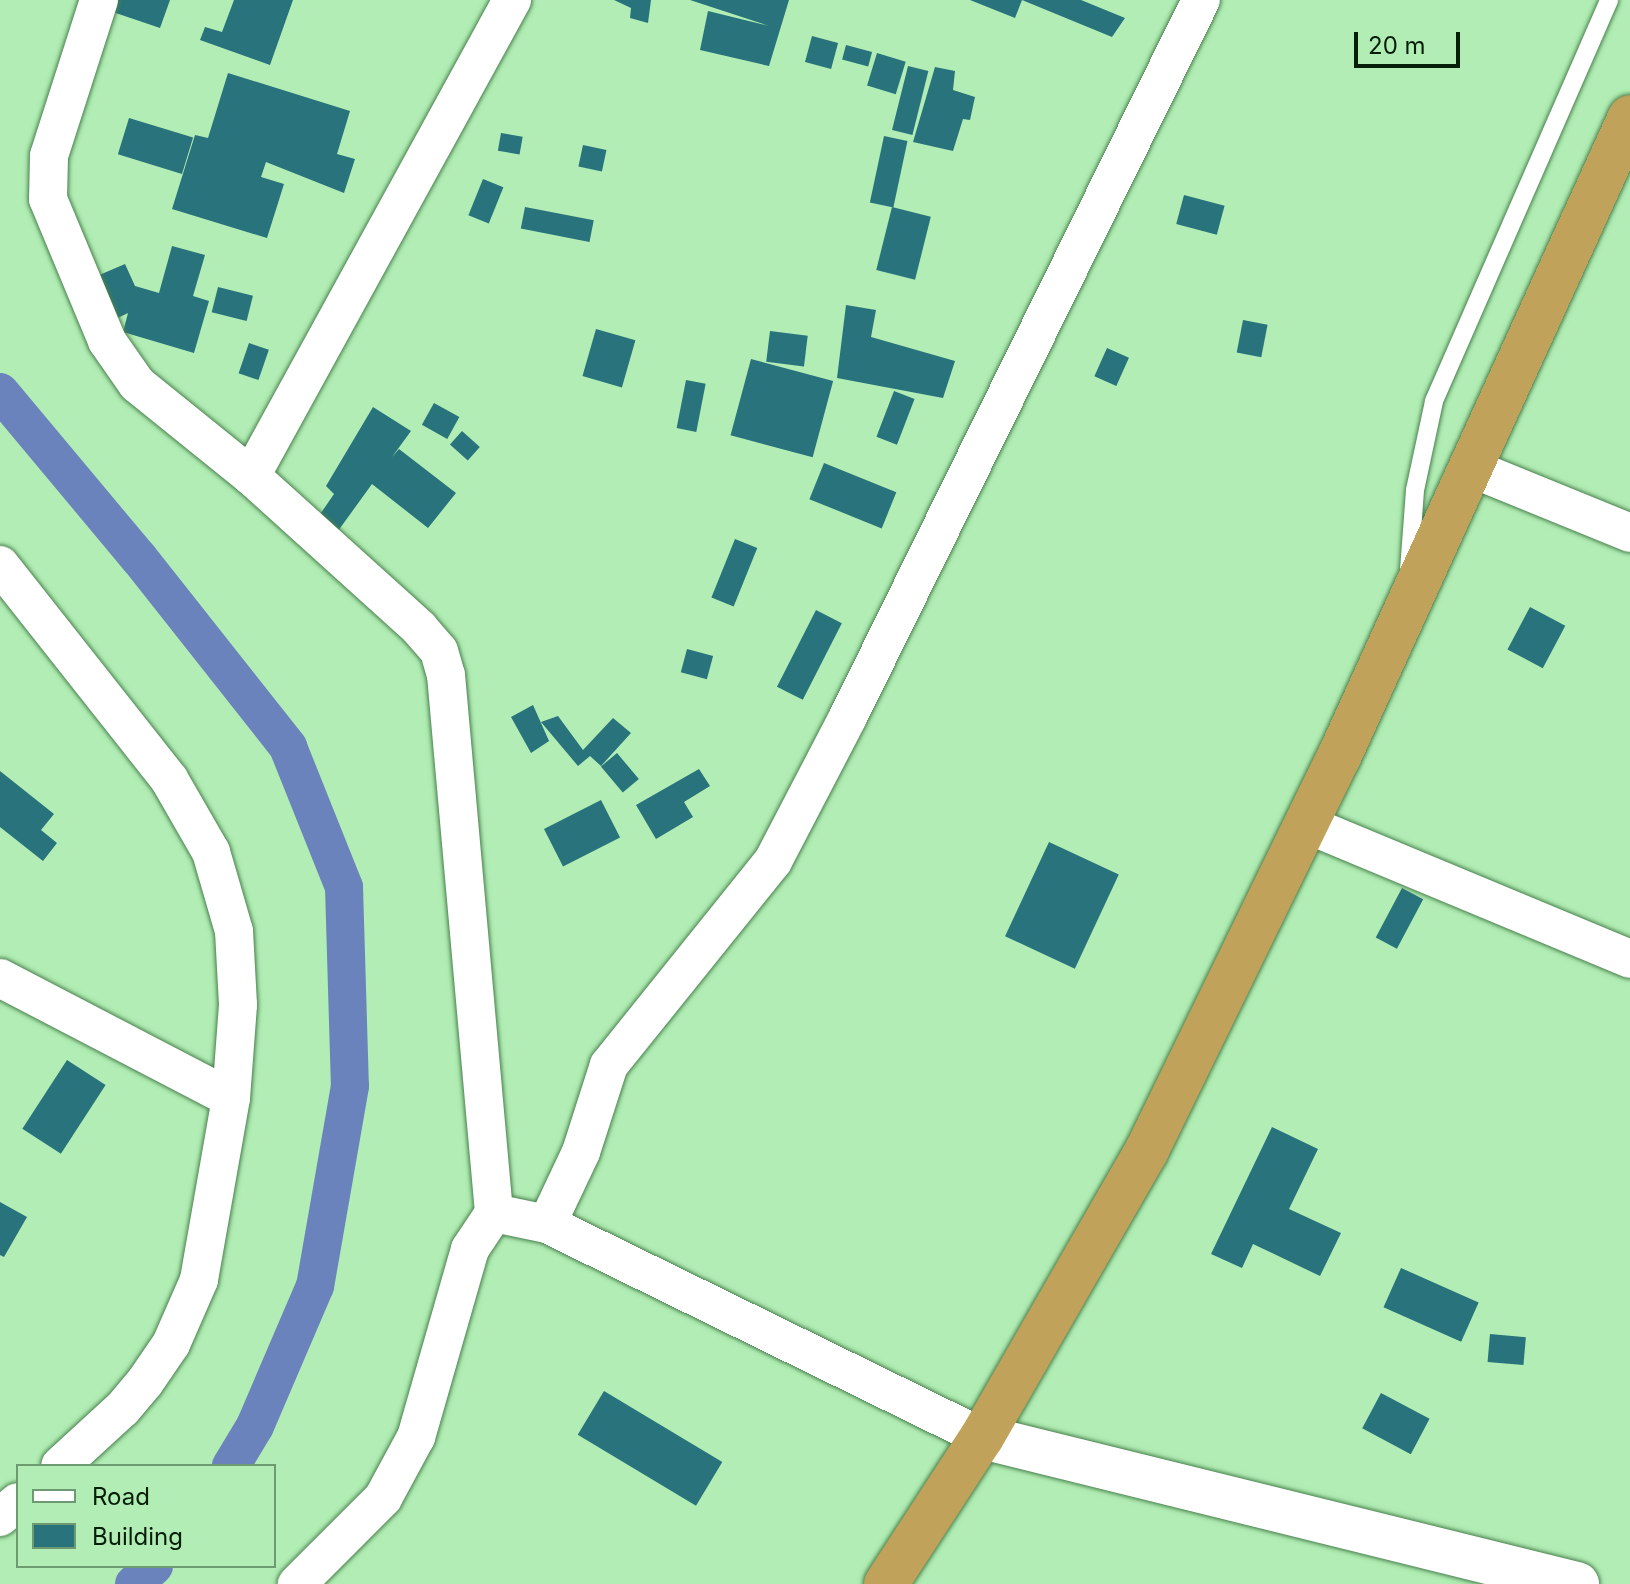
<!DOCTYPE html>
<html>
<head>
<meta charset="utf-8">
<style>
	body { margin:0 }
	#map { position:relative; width:1630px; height:1584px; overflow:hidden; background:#b1edb4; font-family:Inter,sans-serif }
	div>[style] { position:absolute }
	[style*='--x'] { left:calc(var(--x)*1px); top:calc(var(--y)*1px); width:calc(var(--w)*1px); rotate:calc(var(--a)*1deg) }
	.canal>* { height:38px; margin:-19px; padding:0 19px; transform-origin:19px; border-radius:19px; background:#6a83bc }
	.building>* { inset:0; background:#28737c; transform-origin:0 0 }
	.roads { filter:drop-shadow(0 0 2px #48804d) drop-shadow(0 0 2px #48804d) }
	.service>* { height:18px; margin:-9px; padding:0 9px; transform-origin:9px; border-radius:9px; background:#fff }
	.minor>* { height:38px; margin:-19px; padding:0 19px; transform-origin:19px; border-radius:19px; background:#fff }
	.tertiary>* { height:44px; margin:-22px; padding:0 22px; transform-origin:22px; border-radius:22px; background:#fff }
	.trunk>* { height:44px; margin:-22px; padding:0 22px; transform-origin:22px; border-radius:22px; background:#c0a25a }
	span { translate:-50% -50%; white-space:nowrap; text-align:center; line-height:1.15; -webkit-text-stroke:6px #b1edb4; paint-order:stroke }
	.legend { position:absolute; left:16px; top:1464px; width:260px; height:104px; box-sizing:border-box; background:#b1edb4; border:2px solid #6d9a70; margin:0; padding:10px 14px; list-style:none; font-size:24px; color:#071e09 }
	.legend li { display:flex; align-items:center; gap:16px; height:40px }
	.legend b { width:40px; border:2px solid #6d9a70 }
	.scale { position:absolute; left:1354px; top:32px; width:106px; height:36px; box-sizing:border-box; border:4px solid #071e09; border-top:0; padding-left:10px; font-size:24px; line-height:28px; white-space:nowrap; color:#071e09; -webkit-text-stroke:6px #b1edb4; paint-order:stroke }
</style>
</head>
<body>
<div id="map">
	<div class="canal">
		<div style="--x:0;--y:392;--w:217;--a:50.1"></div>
		<div style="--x:139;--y:558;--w:241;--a:51.7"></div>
		<div style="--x:288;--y:747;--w:151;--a:68.2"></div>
		<div style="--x:344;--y:887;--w:199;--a:88.3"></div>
		<div style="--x:350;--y:1086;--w:203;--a:99.9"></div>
		<div style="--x:315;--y:1286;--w:152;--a:113.2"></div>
		<div style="--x:255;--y:1426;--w:47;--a:121"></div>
		<div style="--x:134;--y:1584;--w:27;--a:-42"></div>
	</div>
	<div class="building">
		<div style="clip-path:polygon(107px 0,170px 0,160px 28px,104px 9px)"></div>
		<div style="clip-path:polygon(234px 0,293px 0,270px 65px,200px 40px,205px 27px,222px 32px)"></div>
		<div style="clip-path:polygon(614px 0,651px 0,648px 23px,630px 18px,631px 8px)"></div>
		<div style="clip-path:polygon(690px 0,789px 0,769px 66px,700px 50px,708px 11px,769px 26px)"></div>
		<div style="clip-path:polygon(970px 0,1081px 0,1125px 18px,1112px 37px,1022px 0,1015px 18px)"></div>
		<div style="left:812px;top:36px;width:27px;height:27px;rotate:15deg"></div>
		<div style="left:846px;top:45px;width:27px;height:15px;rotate:15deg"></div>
		<div style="left:877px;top:53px;width:30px;height:34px;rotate:17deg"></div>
		<div style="left:908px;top:66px;width:21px;height:66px;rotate:14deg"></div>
		<div style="clip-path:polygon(935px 67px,955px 71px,953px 90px,975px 97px,970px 120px,963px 119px,953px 151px,913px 142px)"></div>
		<div style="clip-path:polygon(228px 73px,350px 111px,337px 154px,355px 159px,344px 193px,266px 162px,261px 177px,284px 184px,267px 238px,172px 209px,195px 135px,208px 138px)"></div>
		<div style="left:129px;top:118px;width:67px;height:38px;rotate:17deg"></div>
		<div style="left:501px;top:133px;width:22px;height:18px;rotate:10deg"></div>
		<div style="left:884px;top:136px;width:24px;height:68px;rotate:12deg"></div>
		<div style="left:583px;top:145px;width:24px;height:22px;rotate:12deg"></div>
		<div style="left:483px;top:179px;width:22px;height:39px;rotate:22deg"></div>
		<div style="left:1184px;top:195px;width:42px;height:30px;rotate:15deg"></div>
		<div style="left:525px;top:207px;width:70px;height:22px;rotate:11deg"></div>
		<div style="left:892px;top:207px;width:40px;height:65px;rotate:14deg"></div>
		<div style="clip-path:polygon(172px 246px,205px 255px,193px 296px,209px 301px,194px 353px,123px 332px,128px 313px,105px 324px,97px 276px,125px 264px,135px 286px,159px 293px)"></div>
		<div style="left:218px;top:287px;width:36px;height:26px;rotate:14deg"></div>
		<div style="clip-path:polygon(846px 305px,876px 310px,871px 337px,955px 361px,943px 398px,837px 378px)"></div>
		<div style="left:1243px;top:320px;width:25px;height:33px;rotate:11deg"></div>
		<div style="left:596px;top:329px;width:41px;height:49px;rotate:16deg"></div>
		<div style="left:770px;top:331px;width:38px;height:31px;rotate:7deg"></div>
		<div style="left:249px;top:343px;width:21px;height:32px;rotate:19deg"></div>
		<div style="left:1107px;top:348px;width:24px;height:31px;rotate:24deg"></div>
		<div style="left:751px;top:359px;width:85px;height:79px;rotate:15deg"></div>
		<div style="left:686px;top:380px;width:20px;height:49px;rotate:11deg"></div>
		<div style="left:894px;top:391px;width:22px;height:49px;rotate:21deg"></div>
		<div style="left:434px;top:403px;width:29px;height:25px;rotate:29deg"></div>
		<div style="clip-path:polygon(373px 407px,411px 431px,392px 457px,399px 449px,456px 493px,428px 528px,372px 484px,330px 542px,312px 526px,334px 494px,326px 486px)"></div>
		<div style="left:462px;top:431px;width:24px;height:18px;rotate:42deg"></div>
		<div style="left:824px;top:463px;width:78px;height:39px;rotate:22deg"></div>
		<div style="left:735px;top:539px;width:24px;height:63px;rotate:22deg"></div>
		<div style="left:1530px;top:607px;width:40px;height:48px;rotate:28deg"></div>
		<div style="left:816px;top:610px;width:29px;height:86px;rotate:27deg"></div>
		<div style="left:687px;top:649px;width:27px;height:24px;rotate:15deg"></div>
		<div style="clip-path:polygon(533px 705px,549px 741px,531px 753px,511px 717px)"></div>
		<div style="clip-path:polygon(558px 716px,583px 750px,613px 718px,631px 733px,601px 766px,590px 756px,578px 766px,541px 722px)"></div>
		<div style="left:617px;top:753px;width:34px;height:21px;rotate:50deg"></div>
		<div style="clip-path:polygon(699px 769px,710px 786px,684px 802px,693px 817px,656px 839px,636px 805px)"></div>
		<div style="clip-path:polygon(0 771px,54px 814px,41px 830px,57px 843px,43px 861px,0 827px)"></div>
		<div style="left:601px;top:800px;width:42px;height:64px;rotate:63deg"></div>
		<div style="left:1049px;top:842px;width:77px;height:104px;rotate:25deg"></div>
		<div style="left:1402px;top:888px;width:24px;height:56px;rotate:28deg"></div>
		<div style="left:67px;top:1060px;width:46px;height:82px;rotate:33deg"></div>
		<div style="clip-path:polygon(1272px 1127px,1318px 1149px,1289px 1209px,1341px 1233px,1320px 1276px,1253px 1244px,1242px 1268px,1211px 1254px)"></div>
		<div style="clip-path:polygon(0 1202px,27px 1217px,4px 1257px,0 1255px)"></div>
		<div style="left:1401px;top:1268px;width:85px;height:43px;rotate:24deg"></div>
		<div style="left:1490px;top:1334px;width:36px;height:28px;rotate:5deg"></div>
		<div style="left:604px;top:1391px;width:138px;height:51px;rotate:31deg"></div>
		<div style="left:1381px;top:1393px;width:55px;height:40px;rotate:28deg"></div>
	</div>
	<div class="roads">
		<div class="service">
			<div style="--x:1409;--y:570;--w:80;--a:-85.7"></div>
			<div style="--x:1415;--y:490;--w:91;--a:-77.9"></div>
			<div style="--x:1434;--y:401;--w:438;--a:-66.4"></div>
		</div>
		<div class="minor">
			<div style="--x:99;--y:0;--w:164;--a:107.8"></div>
			<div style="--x:49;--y:156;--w:43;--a:91.3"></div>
			<div style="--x:48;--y:199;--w:154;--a:67.4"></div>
			<div style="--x:107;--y:341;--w:52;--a:55.1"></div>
			<div style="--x:137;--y:384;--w:146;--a:38.9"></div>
			<div style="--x:251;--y:476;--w:227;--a:42.1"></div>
			<div style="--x:419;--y:628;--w:30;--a:49"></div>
			<div style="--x:439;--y:651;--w:25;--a:74"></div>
			<div style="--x:446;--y:675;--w:540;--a:84.9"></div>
			<div style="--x:494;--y:1213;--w:43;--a:123.7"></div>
			<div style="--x:470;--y:1249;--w:196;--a:106"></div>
			<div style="--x:416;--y:1437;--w:69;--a:118.4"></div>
			<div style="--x:383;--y:1498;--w:122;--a:135"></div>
			<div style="--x:1471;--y:468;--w:172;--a:22.2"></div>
			<div style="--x:251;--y:476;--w:543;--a:-61.26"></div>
			<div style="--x:0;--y:565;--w:273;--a:51.7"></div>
			<div style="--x:169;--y:779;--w:84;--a:60.1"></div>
			<div style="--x:211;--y:852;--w:82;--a:73.8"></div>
			<div style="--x:234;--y:931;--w:74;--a:86.9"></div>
			<div style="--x:238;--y:1005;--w:93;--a:94.3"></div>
			<div style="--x:231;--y:1098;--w:185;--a:100"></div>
			<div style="--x:199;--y:1280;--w:70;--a:113.6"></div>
			<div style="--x:171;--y:1344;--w:46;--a:124.4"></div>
			<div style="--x:145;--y:1382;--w:35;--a:130"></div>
			<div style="--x:122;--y:1409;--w:84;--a:137.4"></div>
			<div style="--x:1306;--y:824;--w:351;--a:22.6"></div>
			<div style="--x:0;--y:978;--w:260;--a:27.5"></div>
			<div style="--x:494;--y:1213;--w:54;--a:11.7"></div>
			<div style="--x:547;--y:1224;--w:484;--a:26.1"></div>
			<div style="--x:547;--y:1224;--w:80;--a:-64.7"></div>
			<div style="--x:581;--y:1152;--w:91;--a:-72.2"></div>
			<div style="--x:609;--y:1065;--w:262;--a:-51.2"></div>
			<div style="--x:773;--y:861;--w:162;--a:-62.5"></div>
			<div style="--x:848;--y:717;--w:799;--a:-63.79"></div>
			<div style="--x:0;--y:1517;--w:23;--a:-40"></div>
		</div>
		<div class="tertiary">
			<div style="--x:982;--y:1437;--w:613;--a:13.88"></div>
		</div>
		<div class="trunk">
			<div style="--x:886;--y:1584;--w:176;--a:-56.9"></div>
			<div style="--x:982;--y:1437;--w:329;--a:-60.1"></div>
			<div style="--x:1146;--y:1152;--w:437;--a:-64"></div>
			<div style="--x:1338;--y:759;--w:705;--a:-65.54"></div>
		</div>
	</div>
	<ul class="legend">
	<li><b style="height:10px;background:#fff"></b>Road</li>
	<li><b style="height:22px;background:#28737c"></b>Building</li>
	</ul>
	<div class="scale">20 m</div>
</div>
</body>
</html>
